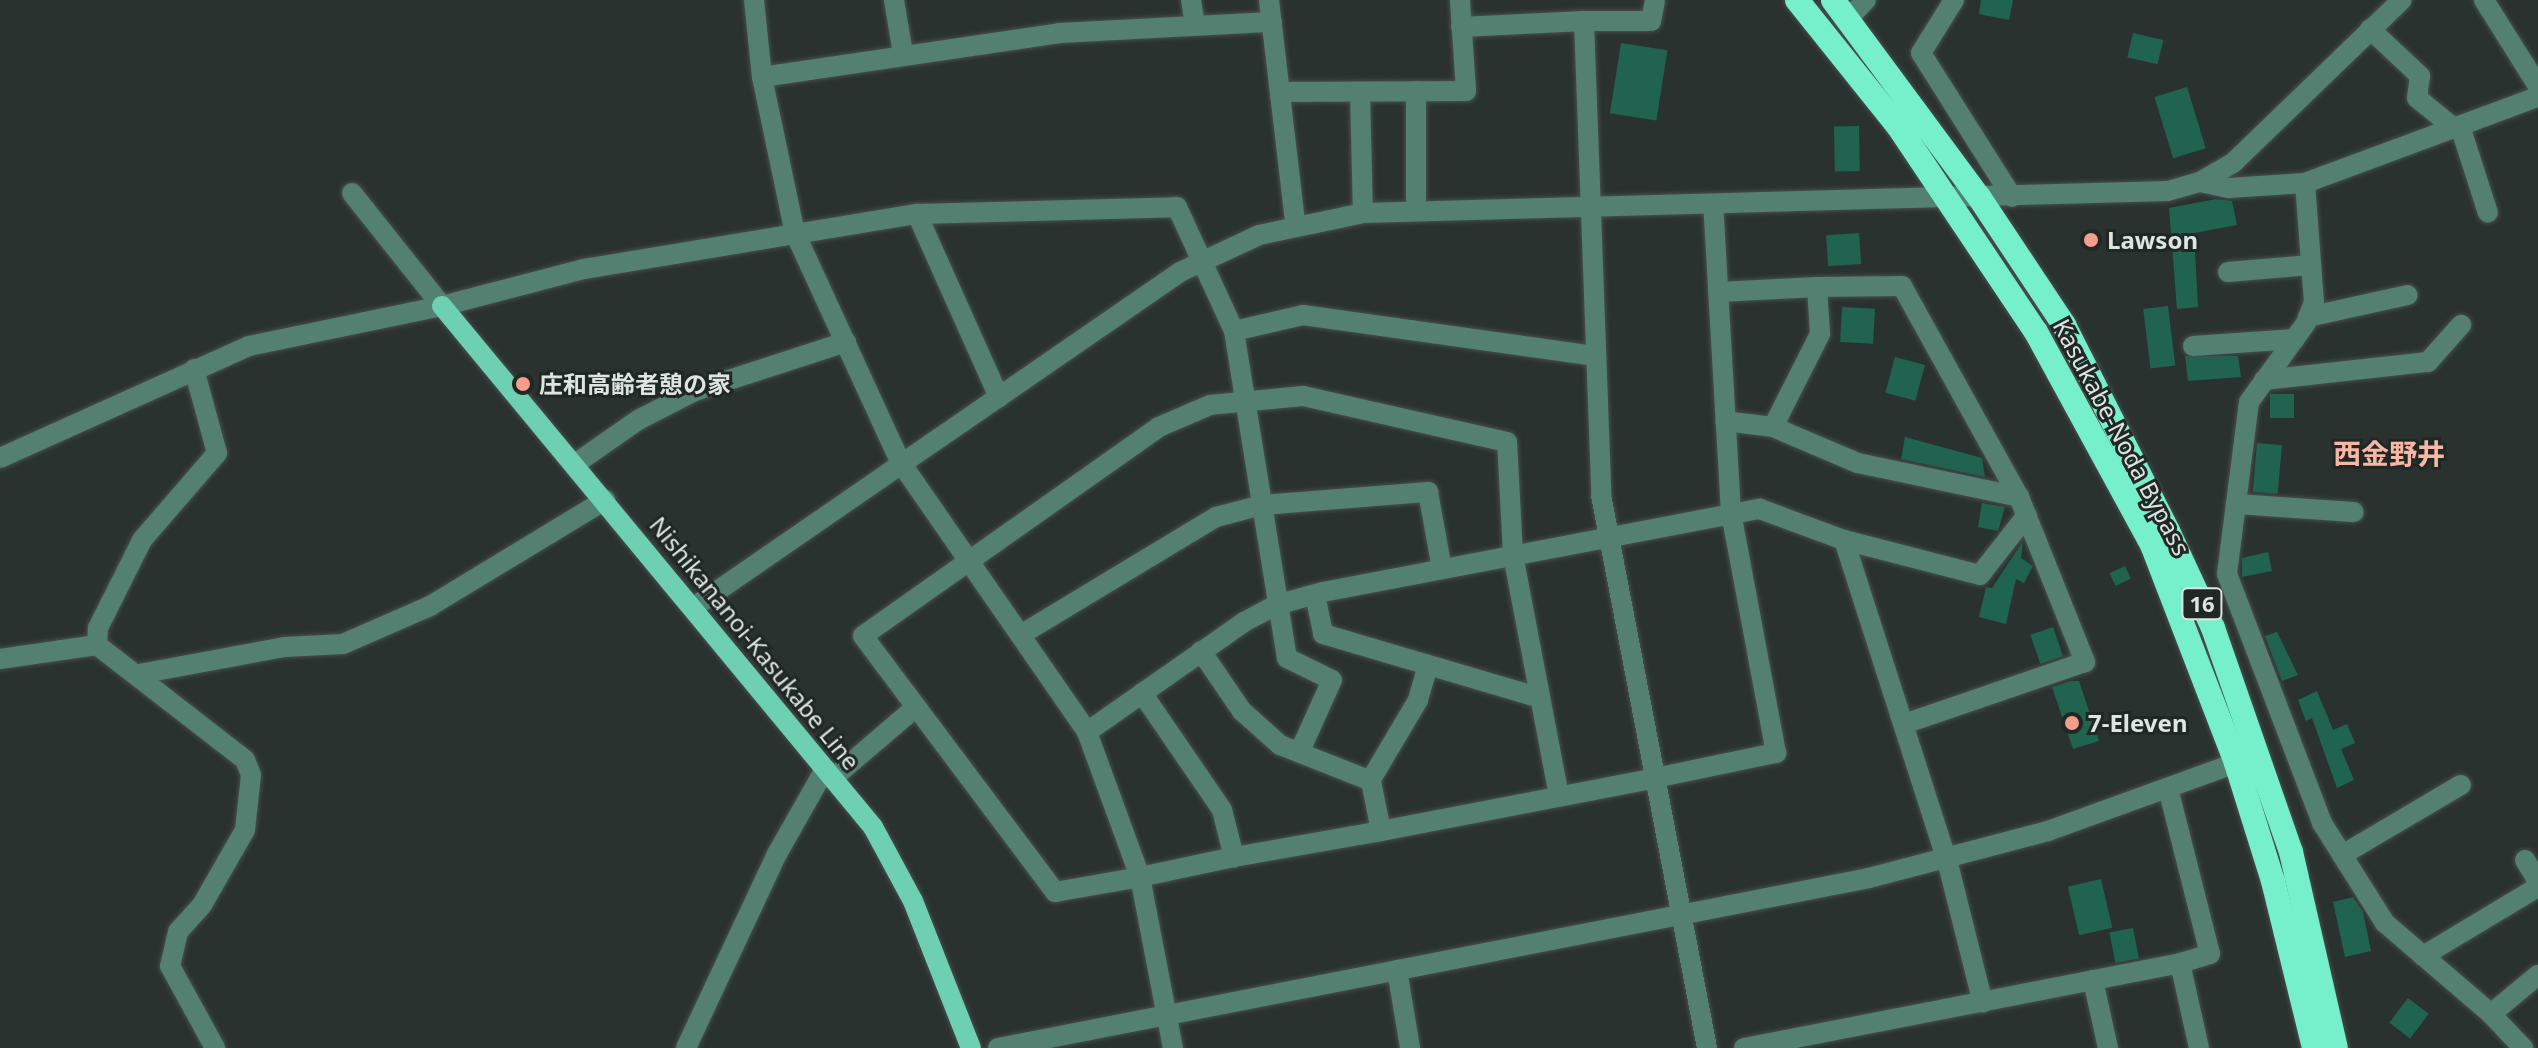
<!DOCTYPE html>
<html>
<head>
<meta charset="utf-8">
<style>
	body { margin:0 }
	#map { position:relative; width:2538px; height:1048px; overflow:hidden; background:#2a322f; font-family:"Noto Sans","Noto Sans JP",sans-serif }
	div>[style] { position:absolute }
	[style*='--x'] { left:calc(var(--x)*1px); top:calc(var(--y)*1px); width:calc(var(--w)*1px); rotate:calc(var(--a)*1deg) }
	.building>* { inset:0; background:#206450; transform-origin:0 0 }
	.roads { filter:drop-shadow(0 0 2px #474e4c) drop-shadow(0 0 2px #474e4c) }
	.minor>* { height:20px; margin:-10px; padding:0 10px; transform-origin:10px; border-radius:10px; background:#538071 }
	.major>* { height:20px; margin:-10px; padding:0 10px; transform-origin:10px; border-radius:10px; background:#6dd0b1 }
	.highway>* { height:24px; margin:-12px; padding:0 12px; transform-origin:12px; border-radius:12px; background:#75f0ca }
	.dots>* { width:22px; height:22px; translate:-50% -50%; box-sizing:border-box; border:4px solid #202825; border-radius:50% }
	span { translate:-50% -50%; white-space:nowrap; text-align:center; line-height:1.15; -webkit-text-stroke:6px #202825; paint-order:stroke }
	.shield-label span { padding:2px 6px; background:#202825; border:2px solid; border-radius:6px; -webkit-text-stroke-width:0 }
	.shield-label { font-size:22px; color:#dee4e2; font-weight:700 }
	.poi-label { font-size:24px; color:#dee4e2; font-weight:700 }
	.left { translate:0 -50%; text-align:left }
	.street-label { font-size:24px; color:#dee4e2 }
	.quarter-label { font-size:28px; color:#f8b6a7; font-weight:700 }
</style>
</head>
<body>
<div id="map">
	<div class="building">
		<div style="clip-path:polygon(1981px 0,2013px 0,2009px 20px,1979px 14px)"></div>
		<div style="left:2133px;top:33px;width:31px;height:25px;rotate:13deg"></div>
		<div style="left:1621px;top:43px;width:47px;height:71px;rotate:9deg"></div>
		<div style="left:2187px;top:87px;width:64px;height:34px;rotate:73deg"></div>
		<div style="left:1859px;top:126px;width:45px;height:25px;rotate:89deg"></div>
		<div style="clip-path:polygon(2216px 199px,2232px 201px,2237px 225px,2194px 233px,2198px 307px,2177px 309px,2169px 208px)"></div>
		<div style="left:1859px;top:233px;width:31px;height:33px;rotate:86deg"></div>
		<div style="left:2168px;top:306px;width:60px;height:25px;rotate:83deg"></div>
		<div style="left:1842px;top:307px;width:33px;height:35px;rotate:3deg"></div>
		<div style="clip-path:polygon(2185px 356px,2238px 356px,2241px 377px,2188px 381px)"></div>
		<div style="left:1895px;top:357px;width:31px;height:37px;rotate:15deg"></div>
		<div style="left:2270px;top:394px;width:24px;height:24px"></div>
		<div style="clip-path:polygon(1905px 437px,1982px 458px,1985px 477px,1901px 459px)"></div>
		<div style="left:2257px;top:443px;width:25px;height:49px;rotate:5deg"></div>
		<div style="clip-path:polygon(1982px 503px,2005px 507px,1998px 531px,1978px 527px)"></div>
		<div style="clip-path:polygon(2023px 541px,2021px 558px,2033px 566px,2024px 583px,2016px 579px,2006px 624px,1979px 617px,1986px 587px,1992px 588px)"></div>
		<div style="clip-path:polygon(2268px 552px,2272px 571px,2242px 577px,2242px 558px)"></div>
		<div style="left:2125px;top:566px;width:14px;height:17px;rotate:65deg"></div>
		<div style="left:2053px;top:627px;width:31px;height:24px;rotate:71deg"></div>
		<div style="clip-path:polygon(2277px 632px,2298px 675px,2282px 681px,2265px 636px)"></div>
		<div style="clip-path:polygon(2071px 681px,2079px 681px,2099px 741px,2073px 749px,2052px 687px)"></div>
		<div style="clip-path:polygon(2317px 691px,2333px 730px,2347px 724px,2355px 743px,2341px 749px,2354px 780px,2337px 788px,2312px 718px,2306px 721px,2298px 700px)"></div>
		<div style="left:2101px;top:879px;width:50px;height:34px;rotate:77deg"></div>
		<div style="clip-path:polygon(2353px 897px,2363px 912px,2371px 951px,2345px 957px,2333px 902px)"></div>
		<div style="left:2133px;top:928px;width:31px;height:24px;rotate:79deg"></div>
		<div style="left:2408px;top:998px;width:26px;height:31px;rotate:37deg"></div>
	</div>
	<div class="roads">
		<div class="minor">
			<div style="--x:754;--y:0;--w:77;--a:84.1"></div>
			<div style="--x:762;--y:77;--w:159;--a:78.1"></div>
			<div style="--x:795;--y:233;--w:253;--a:65.3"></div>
			<div style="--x:901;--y:463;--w:327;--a:55.3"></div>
			<div style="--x:1087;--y:732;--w:154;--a:69.9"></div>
			<div style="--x:1140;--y:877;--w:174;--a:79.1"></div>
			<div style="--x:894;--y:0;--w:55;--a:80.5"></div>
			<div style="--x:1191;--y:0;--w:26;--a:81"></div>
			<div style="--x:1269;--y:0;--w:225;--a:83.3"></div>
			<div style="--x:1954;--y:0;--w:62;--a:121.9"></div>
			<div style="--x:1921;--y:53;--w:170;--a:57.7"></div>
			<div style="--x:2484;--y:0;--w:102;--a:57.9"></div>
			<div style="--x:1848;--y:19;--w:26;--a:-47"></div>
			<div style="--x:1584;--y:21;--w:67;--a:0"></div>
			<div style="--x:1651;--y:21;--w:21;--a:-79"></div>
			<div style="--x:1461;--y:27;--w:123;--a:-2.8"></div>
			<div style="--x:1584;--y:21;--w:474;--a:87.9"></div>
			<div style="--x:1601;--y:495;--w:563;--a:79.15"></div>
			<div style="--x:2370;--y:29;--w:69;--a:43.2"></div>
			<div style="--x:2420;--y:76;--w:22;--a:98"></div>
			<div style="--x:2417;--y:98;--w:48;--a:39"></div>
			<div style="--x:762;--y:77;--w:301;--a:-8.4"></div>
			<div style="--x:1060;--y:33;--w:212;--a:-3"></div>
			<div style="--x:1416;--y:91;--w:119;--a:90"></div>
			<div style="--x:1280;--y:92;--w:186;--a:-0.3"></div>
			<div style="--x:1466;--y:91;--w:91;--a:-93.8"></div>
			<div style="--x:1360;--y:93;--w:120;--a:88.6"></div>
			<div style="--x:2460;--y:126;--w:91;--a:72.2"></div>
			<div style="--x:2200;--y:182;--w:30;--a:12"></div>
			<div style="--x:2229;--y:188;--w:76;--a:-3.8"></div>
			<div style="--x:2305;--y:183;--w:248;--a:-20.3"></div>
			<div style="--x:2305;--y:183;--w:119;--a:85.7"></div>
			<div style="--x:2314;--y:302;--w:22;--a:111"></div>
			<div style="--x:2306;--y:323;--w:97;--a:125.8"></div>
			<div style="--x:2249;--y:402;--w:173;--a:97.3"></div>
			<div style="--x:2227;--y:574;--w:267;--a:69.1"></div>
			<div style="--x:2322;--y:823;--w:118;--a:57.8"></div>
			<div style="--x:2385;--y:923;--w:140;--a:40.6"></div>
			<div style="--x:2491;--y:1014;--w:47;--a:46.7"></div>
			<div style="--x:352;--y:193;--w:144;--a:51.5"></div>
			<div style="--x:917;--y:214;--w:201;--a:65.9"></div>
			<div style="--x:2228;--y:272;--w:83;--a:-4.8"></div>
			<div style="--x:1817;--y:287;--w:85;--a:-0.7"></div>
			<div style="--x:1902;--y:286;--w:241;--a:61"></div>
			<div style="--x:2019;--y:497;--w:178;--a:68.2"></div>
			<div style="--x:2085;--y:662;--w:191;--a:161.1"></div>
			<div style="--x:1718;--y:292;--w:99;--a:-2.9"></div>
			<div style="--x:1817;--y:287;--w:47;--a:86.3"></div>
			<div style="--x:1820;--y:334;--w:104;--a:116.8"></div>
			<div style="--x:1773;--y:427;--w:48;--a:-172.9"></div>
			<div style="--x:2308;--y:317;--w:102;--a:-12.4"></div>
			<div style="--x:1234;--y:331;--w:71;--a:-13.1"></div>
			<div style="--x:1303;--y:315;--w:294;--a:8"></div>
			<div style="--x:2193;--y:346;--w:102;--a:-3.9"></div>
			<div style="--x:2264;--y:380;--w:165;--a:-6.3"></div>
			<div style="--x:2428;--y:362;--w:50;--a:-48.3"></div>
			<div style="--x:1773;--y:427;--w:92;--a:23"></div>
			<div style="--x:1858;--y:463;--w:165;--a:11.9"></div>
			<div style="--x:0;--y:458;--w:273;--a:-24.2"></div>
			<div style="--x:249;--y:346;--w:197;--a:-11.7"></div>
			<div style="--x:442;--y:306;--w:147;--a:-14.6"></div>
			<div style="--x:584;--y:269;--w:338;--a:-9.4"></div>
			<div style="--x:917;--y:214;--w:260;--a:-1.5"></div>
			<div style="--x:1177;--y:207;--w:136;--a:65.3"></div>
			<div style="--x:1234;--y:331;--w:331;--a:80.8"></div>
			<div style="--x:1287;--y:658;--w:50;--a:26.1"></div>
			<div style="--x:1332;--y:680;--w:78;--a:114.3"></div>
			<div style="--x:575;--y:464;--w:77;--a:-34.9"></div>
			<div style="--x:638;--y:420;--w:64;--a:-27"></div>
			<div style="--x:695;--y:391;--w:159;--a:-18"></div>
			<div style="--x:2236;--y:504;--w:118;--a:3.9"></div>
			<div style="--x:1844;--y:540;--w:336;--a:72.2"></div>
			<div style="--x:1947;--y:860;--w:147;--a:75.9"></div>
			<div style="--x:1315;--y:595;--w:40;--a:78"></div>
			<div style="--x:1323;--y:634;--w:226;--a:16.4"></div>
			<div style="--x:694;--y:607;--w:590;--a:-34.58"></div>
			<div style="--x:1180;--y:272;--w:87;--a:-25.1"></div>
			<div style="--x:1259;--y:235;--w:106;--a:-11.9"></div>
			<div style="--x:1363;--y:213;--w:805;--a:-1.57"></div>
			<div style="--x:2168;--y:191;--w:33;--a:-16"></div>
			<div style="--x:2200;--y:182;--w:39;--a:-30"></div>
			<div style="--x:2234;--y:162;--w:233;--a:-44"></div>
			<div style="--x:1022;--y:634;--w:227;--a:-31.1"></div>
			<div style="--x:1216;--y:517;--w:48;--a:-14.6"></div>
			<div style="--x:1262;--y:505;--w:167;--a:-4.5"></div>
			<div style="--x:1428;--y:492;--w:78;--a:79.7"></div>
			<div style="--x:97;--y:645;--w:17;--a:-87"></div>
			<div style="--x:98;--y:628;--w:98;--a:-63.4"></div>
			<div style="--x:142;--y:540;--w:115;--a:-49.2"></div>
			<div style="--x:217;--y:453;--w:87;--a:-105.3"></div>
			<div style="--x:1201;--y:651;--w:73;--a:55.7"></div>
			<div style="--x:1242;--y:711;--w:51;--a:41.8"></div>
			<div style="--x:1280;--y:745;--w:98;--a:21.6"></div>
			<div style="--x:1371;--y:781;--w:51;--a:78.7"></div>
			<div style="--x:0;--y:659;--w:98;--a:-8.2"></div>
			<div style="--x:97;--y:645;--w:187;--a:37.8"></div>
			<div style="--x:245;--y:760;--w:16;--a:68"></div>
			<div style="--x:251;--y:775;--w:55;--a:96.2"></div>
			<div style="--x:245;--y:830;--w:86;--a:119.8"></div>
			<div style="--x:202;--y:905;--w:36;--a:132"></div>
			<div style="--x:178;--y:932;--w:35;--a:103"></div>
			<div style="--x:170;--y:966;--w:94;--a:61.2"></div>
			<div style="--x:139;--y:674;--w:148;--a:-10.5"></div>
			<div style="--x:285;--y:647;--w:58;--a:-3"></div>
			<div style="--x:343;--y:644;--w:95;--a:-23.6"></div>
			<div style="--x:430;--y:606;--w:205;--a:-31.2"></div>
			<div style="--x:1142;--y:693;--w:142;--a:55.6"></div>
			<div style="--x:1222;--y:810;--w:49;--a:75.7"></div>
			<div style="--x:1087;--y:732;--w:192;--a:-35"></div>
			<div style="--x:1244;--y:622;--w:36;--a:-28"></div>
			<div style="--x:1276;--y:605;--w:49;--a:-15.5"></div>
			<div style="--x:1323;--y:592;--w:445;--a:-10.8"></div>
			<div style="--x:1760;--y:509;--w:90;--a:20.3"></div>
			<div style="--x:1844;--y:540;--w:140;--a:14.4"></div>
			<div style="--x:1980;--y:575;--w:76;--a:-51.9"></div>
			<div style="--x:833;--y:778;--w:109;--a:-40.5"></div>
			<div style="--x:1370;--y:781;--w:94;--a:-59.3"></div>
			<div style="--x:1418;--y:700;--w:33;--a:-74"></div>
			<div style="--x:2168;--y:788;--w:171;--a:75.8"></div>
			<div style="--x:2210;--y:954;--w:31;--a:163"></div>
			<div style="--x:1559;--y:796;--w:245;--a:-100.8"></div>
			<div style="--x:1513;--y:555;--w:113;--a:-93"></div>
			<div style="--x:1507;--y:442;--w:209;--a:-167.3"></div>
			<div style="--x:1303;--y:396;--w:93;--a:174.5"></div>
			<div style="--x:1210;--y:405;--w:56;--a:156.7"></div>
			<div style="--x:1159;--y:427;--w:362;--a:144.8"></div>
			<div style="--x:863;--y:636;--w:320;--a:53.1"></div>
			<div style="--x:1055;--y:892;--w:86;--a:-10"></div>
			<div style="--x:1140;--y:877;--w:96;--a:-12"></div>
			<div style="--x:1234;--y:857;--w:149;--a:-10"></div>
			<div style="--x:1381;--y:831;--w:279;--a:-10.9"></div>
			<div style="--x:1655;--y:778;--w:124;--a:-11.7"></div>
			<div style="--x:1776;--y:753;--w:244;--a:-100.6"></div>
			<div style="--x:1731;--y:513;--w:309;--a:-93.3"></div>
			<div style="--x:2342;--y:855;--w:138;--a:-30.5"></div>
			<div style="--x:2525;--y:860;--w:26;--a:59"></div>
			<div style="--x:2423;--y:956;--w:134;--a:-31"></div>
			<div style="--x:1397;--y:970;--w:79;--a:80.5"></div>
			<div style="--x:2093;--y:980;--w:70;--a:77.6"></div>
			<div style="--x:2491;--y:1014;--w:61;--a:-39.7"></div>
			<div style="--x:686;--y:1048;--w:214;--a:-64.9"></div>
			<div style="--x:777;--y:854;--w:98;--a:-60.5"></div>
			<div style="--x:998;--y:1048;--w:887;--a:-11.04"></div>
			<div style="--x:1869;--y:878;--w:185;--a:-14.7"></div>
			<div style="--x:2048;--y:831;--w:200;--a:-19.9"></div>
			<div style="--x:1744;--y:1048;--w:444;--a:-11"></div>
			<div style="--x:2180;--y:963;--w:87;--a:77.4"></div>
		</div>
		<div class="major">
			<div style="--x:442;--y:306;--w:676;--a:50.4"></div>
			<div style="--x:873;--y:827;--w:84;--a:61.6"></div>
			<div style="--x:913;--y:901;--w:158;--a:68.5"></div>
		</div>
		<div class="highway">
			<div style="--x:1797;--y:0;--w:161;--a:51.3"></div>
			<div style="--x:1898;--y:126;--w:248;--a:56.2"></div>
			<div style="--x:2036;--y:332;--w:243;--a:61.4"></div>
			<div style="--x:2152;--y:545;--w:234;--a:68.9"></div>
			<div style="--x:2236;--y:763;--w:124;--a:72.6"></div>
			<div style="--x:2273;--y:881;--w:172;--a:76.2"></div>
			<div style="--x:1833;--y:0;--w:245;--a:53.5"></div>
			<div style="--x:1979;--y:197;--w:154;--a:56.4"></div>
			<div style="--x:2064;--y:325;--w:231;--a:63.2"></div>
			<div style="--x:2168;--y:531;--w:107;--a:65.1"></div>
			<div style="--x:2213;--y:628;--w:237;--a:70.8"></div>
			<div style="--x:2291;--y:852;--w:201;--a:77.1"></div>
		</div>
	</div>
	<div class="dots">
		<div style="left:2091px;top:240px;background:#f49d8b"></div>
		<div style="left:523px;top:384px;background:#f49d8b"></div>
		<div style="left:2072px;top:723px;background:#f49d8b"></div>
	</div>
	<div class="shield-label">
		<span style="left:2202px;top:604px">16</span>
	</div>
	<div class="poi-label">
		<span class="left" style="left:2107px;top:240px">Lawson</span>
		<span class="left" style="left:539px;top:384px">庄和高齢者憩の家</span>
		<span class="left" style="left:2088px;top:723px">7-Eleven</span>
	</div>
	<div class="street-label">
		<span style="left:2122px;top:437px;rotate:62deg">Kasukabe-Noda Bypass</span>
		<span style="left:755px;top:643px;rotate:51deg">Nishikananoi-Kasukabe Line</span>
	</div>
	<div class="quarter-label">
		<span style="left:2389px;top:453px">西金野井</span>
	</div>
</div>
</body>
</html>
